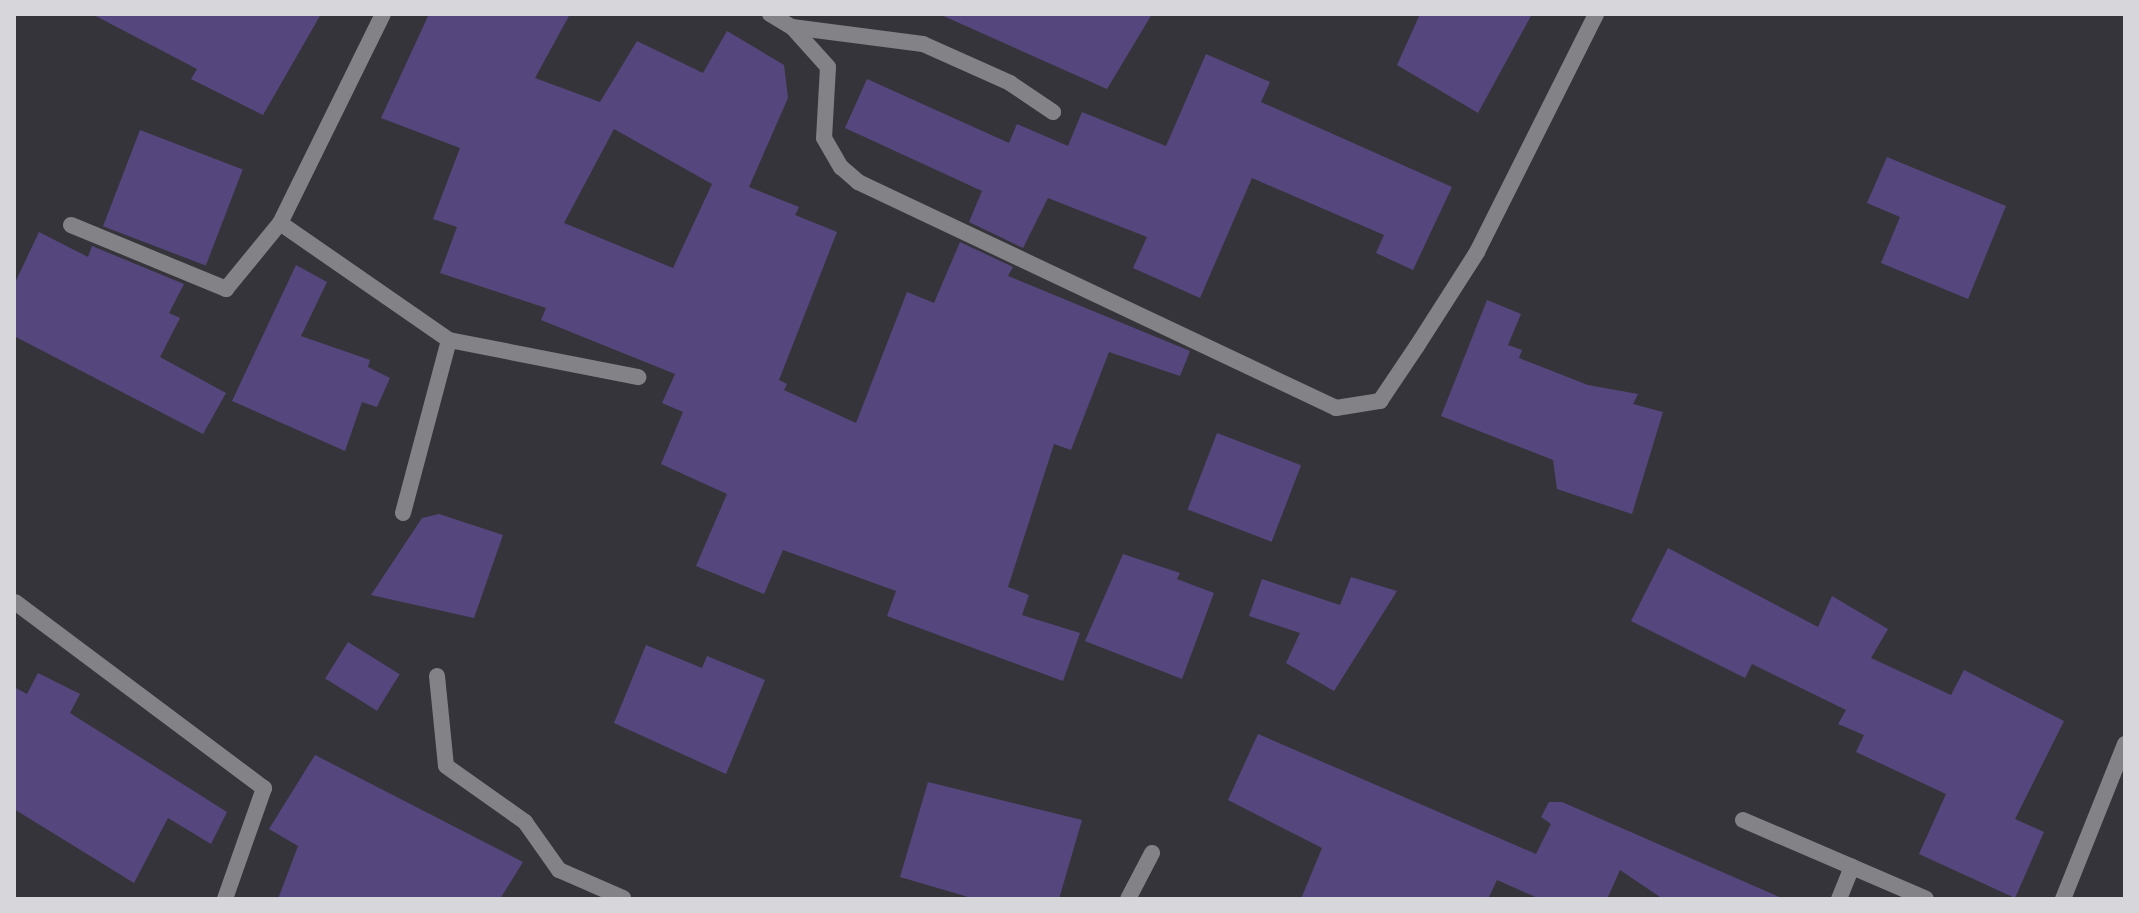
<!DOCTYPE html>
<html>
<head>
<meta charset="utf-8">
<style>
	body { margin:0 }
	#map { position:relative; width:2139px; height:913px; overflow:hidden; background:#36343b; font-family:"PT Sans",sans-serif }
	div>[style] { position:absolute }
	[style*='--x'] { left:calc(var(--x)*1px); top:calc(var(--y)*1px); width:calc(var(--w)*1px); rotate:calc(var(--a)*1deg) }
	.building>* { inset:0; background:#55477d; transform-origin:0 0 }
	.minor>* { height:16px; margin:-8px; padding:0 8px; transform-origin:8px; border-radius:8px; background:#838286 }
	span { translate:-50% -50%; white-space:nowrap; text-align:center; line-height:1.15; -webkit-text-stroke:7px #2c2a31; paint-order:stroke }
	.frame { position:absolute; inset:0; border:16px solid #d7d6db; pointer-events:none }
</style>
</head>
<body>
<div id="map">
	<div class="building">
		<div style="clip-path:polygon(92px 14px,321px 14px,263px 115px,191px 79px,197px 69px)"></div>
		<div style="clip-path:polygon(evenodd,429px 14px,570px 14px,535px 78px,600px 102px,637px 41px,703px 73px,727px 31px,784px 65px,788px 98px,749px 187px,799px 207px,795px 215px,837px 232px,779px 380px,787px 384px,784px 390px,856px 423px,907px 292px,934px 303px,960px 242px,1013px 267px,1008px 276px,1190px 351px,1180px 376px,1109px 352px,1071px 450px,1054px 444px,1008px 587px,1029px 595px,1022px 615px,1080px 633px,1063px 681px,887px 616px,896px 591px,783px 550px,764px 594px,696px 566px,727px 494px,661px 464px,683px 412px,662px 403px,675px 374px,541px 320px,546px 308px,440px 273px,457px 227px,433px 219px,460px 148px,381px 118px,429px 14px,614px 129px,712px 184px,673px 268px,564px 223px,614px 129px)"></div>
		<div style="clip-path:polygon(939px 14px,1152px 14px,1107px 89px)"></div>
		<div style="clip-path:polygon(1420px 14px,1532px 14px,1478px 113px,1397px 65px)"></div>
		<div style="clip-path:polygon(1206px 54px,1270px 82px,1261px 102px,1452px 187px,1413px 270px,1376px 253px,1384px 235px,1252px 178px,1200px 298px,1133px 268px,1147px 237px,1048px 198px,1023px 248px,969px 222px,982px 191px,845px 128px,867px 79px,1009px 143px,1017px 124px,1068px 146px,1082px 112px,1166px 146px)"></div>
		<div style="left:140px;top:130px;width:110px;height:103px;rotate:21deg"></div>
		<div style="clip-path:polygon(1887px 157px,2006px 206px,1968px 299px,1881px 263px,1900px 217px,1867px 203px)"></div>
		<div style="clip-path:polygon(39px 232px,88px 257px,92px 246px,184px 284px,169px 313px,180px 318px,160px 357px,226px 393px,203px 434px,14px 336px,14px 285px)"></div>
		<div style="clip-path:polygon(296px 265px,327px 282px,301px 336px,370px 360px,368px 367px,390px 378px,377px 407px,362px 402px,345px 451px,232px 401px)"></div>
		<div style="clip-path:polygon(1487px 300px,1521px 314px,1508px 345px,1522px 350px,1519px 358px,1588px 385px,1638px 394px,1633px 404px,1663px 412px,1632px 514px,1557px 489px,1553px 460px,1441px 416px)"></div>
		<div style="left:1217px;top:433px;width:90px;height:82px;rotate:21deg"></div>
		<div style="clip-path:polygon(439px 514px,503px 535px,474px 618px,371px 595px,422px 518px)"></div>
		<div style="clip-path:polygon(1668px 548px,1818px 627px,1832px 596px,1888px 629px,1871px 658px,1951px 695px,1964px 670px,2064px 721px,2015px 819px,2044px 832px,2015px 898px,1919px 854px,1946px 794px,1856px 752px,1864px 735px,1838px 724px,1846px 710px,1752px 664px,1745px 678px,1631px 621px)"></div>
		<div style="clip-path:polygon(1123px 554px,1180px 573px,1177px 579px,1214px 593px,1182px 679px,1085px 641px)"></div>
		<div style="clip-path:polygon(1351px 577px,1397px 591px,1334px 691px,1286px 663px,1300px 633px,1249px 616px,1262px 579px,1340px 605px)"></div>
		<div style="left:348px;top:642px;width:61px;height:43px;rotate:32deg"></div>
		<div style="clip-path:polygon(646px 645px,702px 668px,707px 656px,765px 680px,726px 774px,614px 723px)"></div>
		<div style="clip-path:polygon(38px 673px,80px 694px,70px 713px,227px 812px,211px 844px,168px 818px,134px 883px,14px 809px,14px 687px,27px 694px)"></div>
		<div style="clip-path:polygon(1258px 734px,1536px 854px,1551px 824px,1541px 817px,1549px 802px,1562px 802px,1784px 899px,1663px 899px,1620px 870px,1607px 899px,1540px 899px,1497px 880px,1488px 899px,1301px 899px,1322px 848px,1228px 800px)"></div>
		<div style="clip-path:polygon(315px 755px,523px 862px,500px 899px,278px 899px,298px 846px,269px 829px)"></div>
		<div style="clip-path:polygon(928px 782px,1082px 820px,1059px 899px,975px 899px,900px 877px)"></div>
	</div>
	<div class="minor">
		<div style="--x:383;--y:14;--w:233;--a:116.2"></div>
		<div style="--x:280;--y:223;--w:206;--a:34.7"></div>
		<div style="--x:449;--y:340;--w:193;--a:11.1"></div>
		<div style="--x:770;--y:14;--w:26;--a:31"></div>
		<div style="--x:792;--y:27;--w:54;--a:48"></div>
		<div style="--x:828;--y:67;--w:71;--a:93.2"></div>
		<div style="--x:824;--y:138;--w:34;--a:60"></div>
		<div style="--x:841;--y:167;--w:23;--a:41"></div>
		<div style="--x:858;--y:182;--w:529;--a:25.3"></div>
		<div style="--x:1336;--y:408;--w:45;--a:-9"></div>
		<div style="--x:1380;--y:401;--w:66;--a:-56.1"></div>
		<div style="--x:1417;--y:346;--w:112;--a:-57.4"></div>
		<div style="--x:1477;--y:252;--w:266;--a:-63.4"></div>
		<div style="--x:792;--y:27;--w:132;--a:7.4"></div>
		<div style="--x:923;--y:44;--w:95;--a:24.1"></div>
		<div style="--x:1010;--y:83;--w:52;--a:34"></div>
		<div style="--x:71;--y:225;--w:168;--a:22.4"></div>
		<div style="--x:226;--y:289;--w:85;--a:-50.7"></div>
		<div style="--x:403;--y:513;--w:179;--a:-75.1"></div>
		<div style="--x:15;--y:602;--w:311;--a:36.8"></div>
		<div style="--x:264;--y:788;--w:118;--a:109.4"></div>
		<div style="--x:437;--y:676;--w:90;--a:84.3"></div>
		<div style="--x:446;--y:766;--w:97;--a:35.3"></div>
		<div style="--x:525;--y:822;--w:59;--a:54.7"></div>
		<div style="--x:559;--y:870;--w:70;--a:23.6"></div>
		<div style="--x:1743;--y:820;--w:199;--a:23.3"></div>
		<div style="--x:1128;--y:899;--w:52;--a:-62.4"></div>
		<div style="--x:1839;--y:899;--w:35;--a:-68"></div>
		<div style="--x:2063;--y:899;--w:167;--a:-68.2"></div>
	</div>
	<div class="frame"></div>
</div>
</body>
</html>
